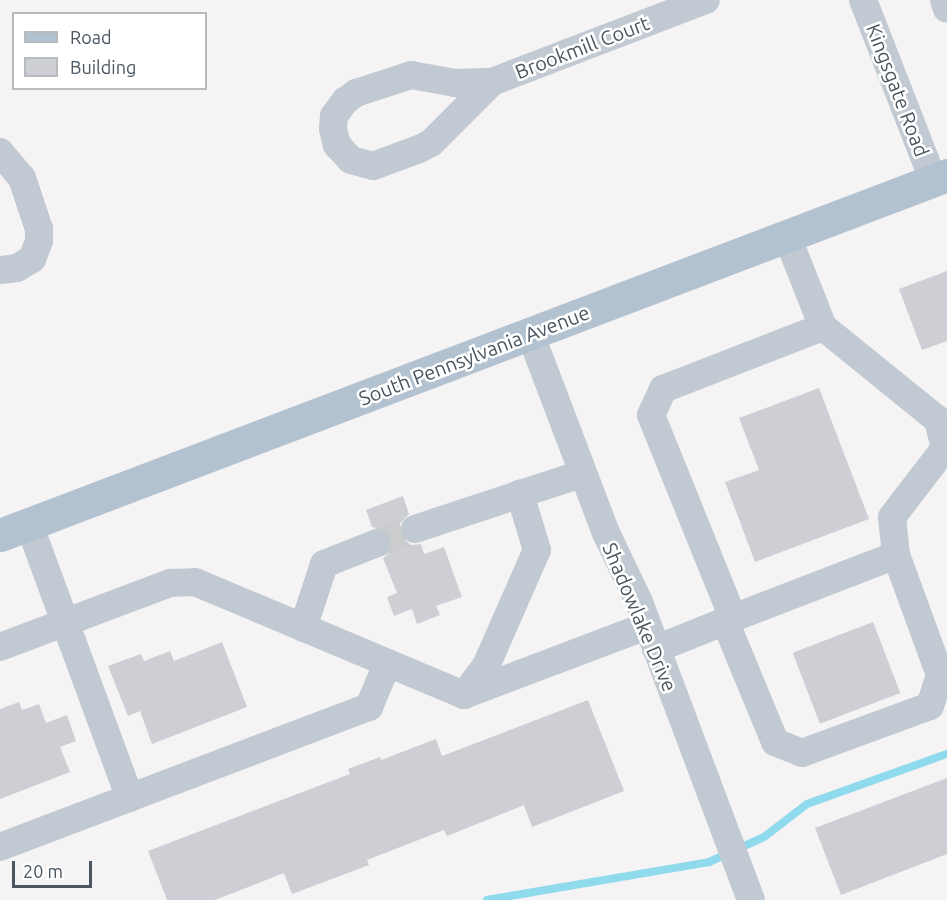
<!DOCTYPE html>
<html>
<head>
<meta charset="utf-8">
<style>
	body { margin:0 }
	#map { position:relative; width:947px; height:900px; overflow:hidden; background:#f5f3f3; font-family:Ubuntu,sans-serif }
	div>[style] { position:absolute }
	[style*='--x'] { left:calc(var(--x)*1px); top:calc(var(--y)*1px); width:calc(var(--w)*1px); rotate:calc(var(--a)*1deg) }
	.stream>* { height:8px; margin:-4px; padding:0 4px; transform-origin:4px; border-radius:4px; background:#90daee }
	.building>* { inset:0; background:#cdcfd5; transform-origin:0 0 }
	.minor-tunnel>* { height:28px; margin-top:-14px; transform-origin:0; background:repeating-linear-gradient(90deg,#caccce 0 28px,transparent 0 42px) }
	.minor>* { height:28px; margin:-14px; padding:0 14px; transform-origin:14px; border-radius:14px; background:#c1cad2 }
	.major>* { height:33px; margin:-16.5px; padding:0 16.5px; transform-origin:16.5px; border-radius:16.5px; background:#b3c2d1 }
	span { translate:-50% -50%; white-space:nowrap; text-align:center; line-height:1.15; -webkit-text-stroke:5px #fff; paint-order:stroke }
	.street-label { font-size:20px; color:#4a5661 }
	.legend { position:absolute; left:12px; top:12px; width:195px; height:78px; box-sizing:border-box; background:#fff; border:2px solid #b7bbc0; margin:0; padding:8px 10px; list-style:none; font-size:18px; color:#4a5661 }
	.legend li { display:flex; align-items:center; gap:12px; height:30px }
	.legend b { width:30px; border:2px solid #b7bbc0 }
	.scale { position:absolute; left:12px; top:861px; width:80px; height:27px; box-sizing:border-box; border:3px solid #4a5661; border-top:0; padding-left:8px; font-size:18px; line-height:21px; white-space:nowrap; color:#4a5661; -webkit-text-stroke:4px #fff; paint-order:stroke }
</style>
</head>
<body>
<div id="map">
	<div class="stream">
		<div style="--x:487;--y:900;--w:225;--a:-9.7"></div>
		<div style="--x:709;--y:862;--w:60;--a:-24.4"></div>
		<div style="--x:764;--y:837;--w:54;--a:-37.5"></div>
		<div style="--x:807;--y:804;--w:149;--a:-19.7"></div>
	</div>
	<div class="building">
		<div style="clip-path:polygon(947px 271px,947px 341px,922px 350px,899px 289px)"></div>
		<div style="clip-path:polygon(819px 388px,869px 519px,755px 562px,725px 482px,759px 470px,739px 418px)"></div>
		<div style="clip-path:polygon(403px 496px,409px 514px,399px 525px,400px 535px,411px 545px,421px 544px,424px 554px,444px 547px,462px 597px,436px 606px,440px 615px,417px 624px,412px 609px,394px 616px,387px 597px,397px 593px,383px 558px,390px 553px,392px 537px,387px 530px,372px 527px,366px 510px)"></div>
		<div style="left:873px;top:622px;width:76px;height:86px;rotate:69deg"></div>
		<div style="clip-path:polygon(222px 642px,247px 707px,152px 744px,140px 711px,128px 716px,108px 666px,141px 654px,144px 661px,170px 651px,174px 661px)"></div>
		<div style="clip-path:polygon(588px 700px,624px 791px,532px 827px,524px 805px,447px 836px,444px 830px,367px 860px,369px 865px,292px 894px,284px 873px,215px 900px,167px 900px,148px 851px,350px 774px,348px 769px,380px 757px,381px 760px,436px 739px,442px 756px)"></div>
		<div style="clip-path:polygon(19px 702px,22px 710px,39px 704px,46px 723px,67px 715px,76px 741px,60px 747px,70px 772px,0 799px,0 709px)"></div>
		<div style="clip-path:polygon(947px 778px,947px 854px,841px 895px,815px 828px)"></div>
	</div>
	<div class="minor-tunnel">
		<div style="--x:377;--y:543;--w:40;--a:-20.2"></div>
	</div>
	<div class="minor">
		<div style="--x:863;--y:0;--w:193;--a:68.7"></div>
		<div style="--x:944;--y:0;--w:9;--a:72"></div>
		<div style="--x:492;--y:82;--w:86;--a:135"></div>
		<div style="--x:431;--y:143;--w:13;--a:153"></div>
		<div style="--x:419;--y:149;--w:49;--a:159.7"></div>
		<div style="--x:373;--y:166;--w:23;--a:-165"></div>
		<div style="--x:351;--y:160;--w:21;--a:-133"></div>
		<div style="--x:337;--y:145;--w:16;--a:-104"></div>
		<div style="--x:333;--y:129;--w:13;--a:-86"></div>
		<div style="--x:334;--y:116;--w:19;--a:-54"></div>
		<div style="--x:345;--y:101;--w:14;--a:-36"></div>
		<div style="--x:356;--y:93;--w:58;--a:-18.1"></div>
		<div style="--x:411;--y:75;--w:45;--a:10.3"></div>
		<div style="--x:455;--y:83;--w:37;--a:-2"></div>
		<div style="--x:492;--y:82;--w:229;--a:-21"></div>
		<div style="--x:0;--y:152;--w:34;--a:50"></div>
		<div style="--x:22;--y:178;--w:54;--a:71.6"></div>
		<div style="--x:39;--y:229;--w:12;--a:90"></div>
		<div style="--x:39;--y:241;--w:19;--a:111"></div>
		<div style="--x:32;--y:259;--w:17;--a:149"></div>
		<div style="--x:17;--y:268;--w:17;--a:173"></div>
		<div style="--x:530;--y:333;--w:214;--a:69.2"></div>
		<div style="--x:606;--y:533;--w:76;--a:64.4"></div>
		<div style="--x:639;--y:602;--w:318;--a:69.4"></div>
		<div style="--x:29;--y:524;--w:292;--a:69.8"></div>
		<div style="--x:415;--y:529;--w:111;--a:-18.4"></div>
		<div style="--x:733;--y:618;--w:175;--a:-21.1"></div>
		<div style="--x:896;--y:555;--w:38;--a:-96"></div>
		<div style="--x:892;--y:517;--w:87;--a:-52.5"></div>
		<div style="--x:945;--y:448;--w:29;--a:-104"></div>
		<div style="--x:938;--y:420;--w:148;--a:-141"></div>
		<div style="--x:725;--y:621;--w:131;--a:67.5"></div>
		<div style="--x:775;--y:742;--w:29;--a:22"></div>
		<div style="--x:802;--y:753;--w:136;--a:-20.2"></div>
		<div style="--x:930;--y:706;--w:33;--a:-72"></div>
		<div style="--x:940;--y:675;--w:128;--a:-110.1"></div>
		<div style="--x:303;--y:628;--w:67;--a:-71.8"></div>
		<div style="--x:324;--y:564;--w:57;--a:-21.6"></div>
		<div style="--x:0;--y:647;--w:182;--a:-20.6"></div>
		<div style="--x:170;--y:583;--w:25;--a:-2"></div>
		<div style="--x:195;--y:582;--w:292;--a:22.8"></div>
		<div style="--x:464;--y:695;--w:36;--a:-53"></div>
		<div style="--x:486;--y:666;--w:127;--a:-66.3"></div>
		<div style="--x:537;--y:550;--w:59;--a:-106.9"></div>
		<div style="--x:520;--y:494;--w:65;--a:-17.9"></div>
		<div style="--x:656;--y:649;--w:83;--a:-21.9"></div>
		<div style="--x:733;--y:618;--w:219;--a:-112"></div>
		<div style="--x:651;--y:415;--w:29;--a:-65"></div>
		<div style="--x:663;--y:389;--w:172;--a:-21.2"></div>
		<div style="--x:823;--y:327;--w:98;--a:-111.6"></div>
		<div style="--x:464;--y:695;--w:196;--a:-20.7"></div>
		<div style="--x:0;--y:847;--w:395;--a:-20.8"></div>
		<div style="--x:369;--y:707;--w:47;--a:-67.3"></div>
	</div>
	<div class="major">
		<div style="--x:0;--y:535;--w:1013;--a:-20.81"></div>
	</div>
	<div class="street-label">
		<span style="left:582px;top:47px;rotate:-21deg">Brookmill Court</span>
		<span style="left:898px;top:90px;rotate:69deg">Kingsgate Road</span>
		<span style="left:474px;top:355px;rotate:-21deg">South Pennsylvania Avenue</span>
		<span style="left:640px;top:617px;rotate:67deg">Shadowlake Drive</span>
	</div>
	<ul class="legend">
	<li><b style="height:8px;background:#b3c2d1"></b>Road</li>
	<li><b style="height:16px;background:#cdcfd5"></b>Building</li>
	</ul>
	<div class="scale">20 m</div>
</div>
</body>
</html>
